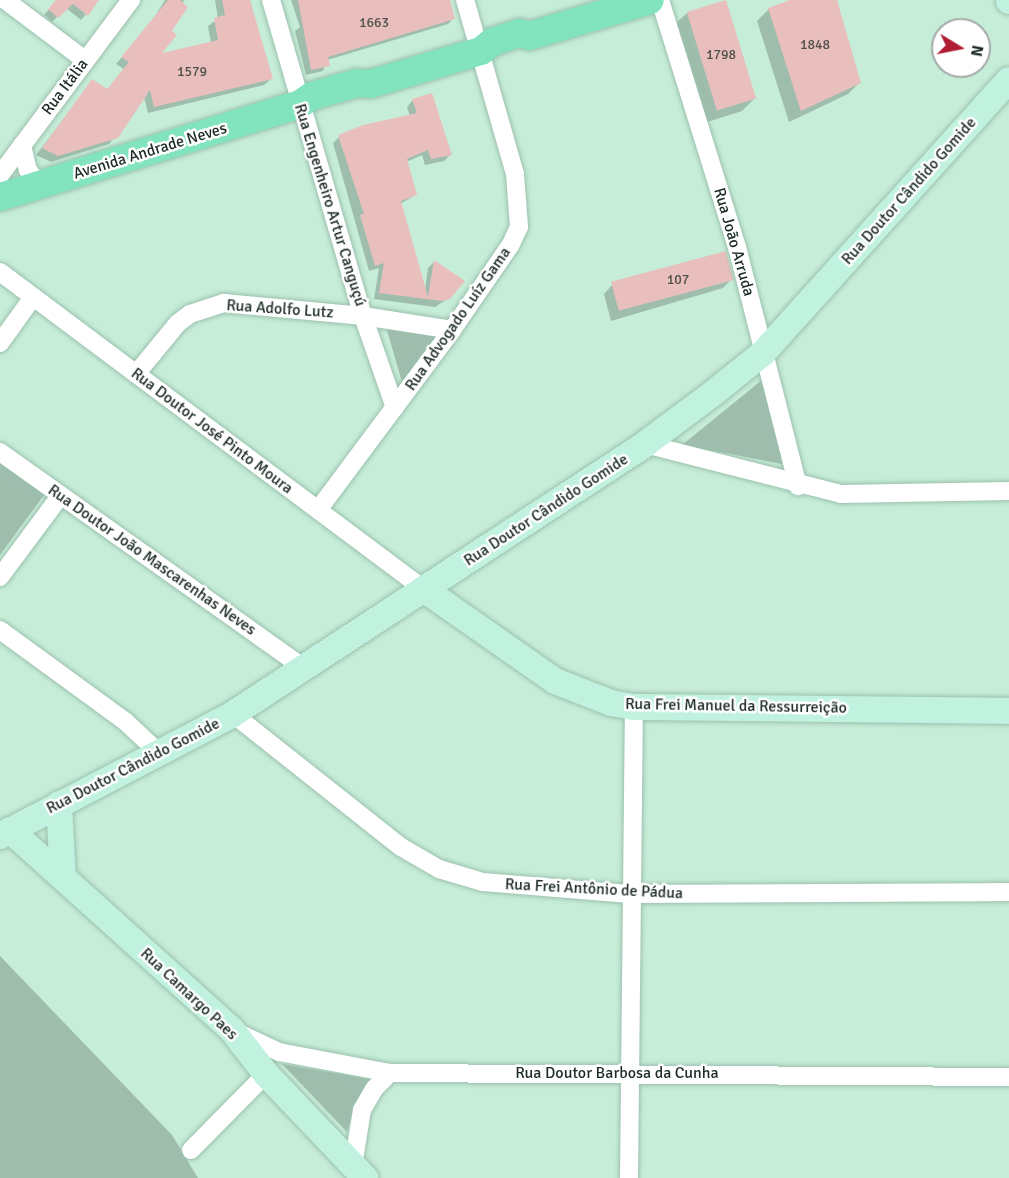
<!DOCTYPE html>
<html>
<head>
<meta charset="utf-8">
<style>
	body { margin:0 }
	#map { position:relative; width:1009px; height:1178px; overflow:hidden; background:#c6edd8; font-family:Signika,sans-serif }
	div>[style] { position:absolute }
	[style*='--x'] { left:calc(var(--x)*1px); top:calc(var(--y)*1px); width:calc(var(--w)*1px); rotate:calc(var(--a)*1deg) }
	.green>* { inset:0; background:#9fbdad }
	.shadow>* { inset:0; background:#0003 }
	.building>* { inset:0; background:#e9bfbe; transform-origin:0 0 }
	.roads { filter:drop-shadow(0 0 2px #9cc1ae) drop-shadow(0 0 2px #9cc1ae) }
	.street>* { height:18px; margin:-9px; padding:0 9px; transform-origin:9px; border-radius:9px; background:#fff }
	.secondary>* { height:26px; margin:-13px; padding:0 13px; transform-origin:13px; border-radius:13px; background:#c1f2df }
	.primary>* { height:28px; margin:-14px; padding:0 14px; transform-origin:14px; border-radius:14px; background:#82e4bf }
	span { translate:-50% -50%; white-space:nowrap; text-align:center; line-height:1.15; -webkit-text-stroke:5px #fff; paint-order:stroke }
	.number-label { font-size:14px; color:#4f504a }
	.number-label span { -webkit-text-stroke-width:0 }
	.street-label { font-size:16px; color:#1c2b24 }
	.north { position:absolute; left:931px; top:18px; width:60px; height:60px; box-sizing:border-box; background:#fff; border:2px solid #a4aaa7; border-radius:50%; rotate:100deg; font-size:16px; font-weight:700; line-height:24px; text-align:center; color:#1c2b24 }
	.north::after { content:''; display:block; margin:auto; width:21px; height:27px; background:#b01d33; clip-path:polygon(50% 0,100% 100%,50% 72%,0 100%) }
</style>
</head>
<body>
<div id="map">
	<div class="green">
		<div style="clip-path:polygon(386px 327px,436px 337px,402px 382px)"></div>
		<div style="clip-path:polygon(762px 380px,787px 465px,682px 445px)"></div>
		<div style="clip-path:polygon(0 462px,44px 495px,0 555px)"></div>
		<div style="clip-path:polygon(0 956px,172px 1135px,198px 1178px,0 1178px)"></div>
		<div style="clip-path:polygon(282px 1064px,369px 1079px,355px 1105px,347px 1132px)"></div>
	</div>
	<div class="shadow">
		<div style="clip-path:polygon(57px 0,94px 0,96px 2px,81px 20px,66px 8px,52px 22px,44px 15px)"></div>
		<div style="clip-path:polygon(165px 0,184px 0,158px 55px,211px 43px,208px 26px,218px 19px,215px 0,250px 0,271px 79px,264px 85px,148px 113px,144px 97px,109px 144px,51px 162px,36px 155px,92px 81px,107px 91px,124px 69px,116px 64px,149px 26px)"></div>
		<div style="clip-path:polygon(291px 0,448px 0,454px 18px,448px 24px,327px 60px,323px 71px,306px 75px,295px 31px,300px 27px)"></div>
		<div style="clip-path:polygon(795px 0,835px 0,860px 82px,848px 94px,789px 122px,757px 21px,769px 9px)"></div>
		<div style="clip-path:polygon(687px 13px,754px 99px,742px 111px,704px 123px,675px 24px)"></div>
		<div style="clip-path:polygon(413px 100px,450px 155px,444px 161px,425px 165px,422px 155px,406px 162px,415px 195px,400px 204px,425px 290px,428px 268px,434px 262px,449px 298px,435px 307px,374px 299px,379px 268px,369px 271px,333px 143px,339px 137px,410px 116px,407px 107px)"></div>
		<div style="clip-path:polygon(732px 279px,723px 288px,611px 321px,604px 294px,612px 285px)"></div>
	</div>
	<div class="building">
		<div style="clip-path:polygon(56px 0,99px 0,88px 16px,73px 4px,58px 18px,48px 9px)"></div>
		<div style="clip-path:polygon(168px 0,180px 0,188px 7px,172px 31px,177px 35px,162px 53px,218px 40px,214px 18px,225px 15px,222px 0,250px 0,273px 79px,154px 107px,150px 90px,118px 138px,58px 156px,42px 148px,92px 79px,107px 89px,129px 62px,121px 57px)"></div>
		<div style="clip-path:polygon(298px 0,450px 0,455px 19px,328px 57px,330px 66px,311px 70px)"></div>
		<div style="left:726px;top:0;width:103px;height:41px;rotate:73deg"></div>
		<div style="clip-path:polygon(790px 0,837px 0,861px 83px,801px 111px,768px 8px)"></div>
		<div style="clip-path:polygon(432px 93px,452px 155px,431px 159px,428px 150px,407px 159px,417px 195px,401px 201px,428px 297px,434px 260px,465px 281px,450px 299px,442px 301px,379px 293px,384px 263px,375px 266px,360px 215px,364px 214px,338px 135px,363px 125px,417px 113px,412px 99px)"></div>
		<div style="left:726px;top:251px;width:30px;height:119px;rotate:75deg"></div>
	</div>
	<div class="roads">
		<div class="street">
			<div style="--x:5;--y:0;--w:100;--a:36.9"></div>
			<div style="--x:271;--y:0;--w:329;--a:73.8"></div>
			<div style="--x:363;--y:316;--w:97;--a:70.8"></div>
			<div style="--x:660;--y:0;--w:259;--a:72.7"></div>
			<div style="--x:737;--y:247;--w:247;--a:75.7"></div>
			<div style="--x:22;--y:145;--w:26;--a:77"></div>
			<div style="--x:28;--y:170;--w:19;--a:54"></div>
			<div style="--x:0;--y:175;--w:219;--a:-53.2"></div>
			<div style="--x:0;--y:272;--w:531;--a:36.81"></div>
			<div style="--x:0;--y:343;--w:57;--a:-54.3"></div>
			<div style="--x:136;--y:374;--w:66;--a:-50.5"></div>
			<div style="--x:178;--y:323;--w:15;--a:-37"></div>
			<div style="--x:190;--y:314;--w:36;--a:-18"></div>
			<div style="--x:224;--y:303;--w:140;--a:5.3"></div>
			<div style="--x:363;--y:316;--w:90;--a:8.9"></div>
			<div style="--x:645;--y:444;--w:202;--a:14.3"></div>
			<div style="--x:841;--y:494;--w:168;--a:-1"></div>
			<div style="--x:0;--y:452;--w:373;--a:35.4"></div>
			<div style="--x:318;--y:510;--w:224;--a:-53.3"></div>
			<div style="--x:452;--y:330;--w:104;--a:-55.5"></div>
			<div style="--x:511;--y:244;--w:19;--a:-65"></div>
			<div style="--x:519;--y:227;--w:53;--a:-94.3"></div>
			<div style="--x:515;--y:174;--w:181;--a:-106"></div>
			<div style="--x:0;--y:577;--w:102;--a:-53.4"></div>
			<div style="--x:0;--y:630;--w:156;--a:36.1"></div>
			<div style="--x:126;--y:722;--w:45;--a:43.2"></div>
			<div style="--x:233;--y:714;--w:214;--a:38.4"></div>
			<div style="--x:401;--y:847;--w:44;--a:30.1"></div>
			<div style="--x:439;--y:869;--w:46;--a:16.5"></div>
			<div style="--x:483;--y:882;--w:147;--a:4.7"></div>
			<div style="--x:630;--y:894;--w:379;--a:-0.3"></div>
			<div style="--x:234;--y:1031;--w:50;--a:25"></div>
			<div style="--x:279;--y:1052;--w:113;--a:10.7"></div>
			<div style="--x:390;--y:1073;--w:619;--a:0.37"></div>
			<div style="--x:191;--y:1150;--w:107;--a:-45.4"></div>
			<div style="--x:353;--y:1166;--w:57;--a:-80.9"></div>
			<div style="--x:362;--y:1110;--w:24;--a:-60"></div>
			<div style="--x:374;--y:1089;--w:23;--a:-45"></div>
			<div style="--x:629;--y:1178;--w:471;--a:-89.4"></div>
		</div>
		<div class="secondary">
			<div style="--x:1009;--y:0;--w:1;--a:90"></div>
			<div style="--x:425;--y:590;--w:159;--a:35"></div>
			<div style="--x:555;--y:681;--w:60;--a:21.4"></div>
			<div style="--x:611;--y:703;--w:23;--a:10"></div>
			<div style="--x:634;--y:707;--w:375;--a:0.6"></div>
			<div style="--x:59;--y:804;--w:74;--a:86.9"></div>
			<div style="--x:10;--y:830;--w:299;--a:42"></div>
			<div style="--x:232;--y:1030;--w:56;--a:52.3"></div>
			<div style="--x:266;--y:1074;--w:144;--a:46.4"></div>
			<div style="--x:0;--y:836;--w:263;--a:-27.6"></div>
			<div style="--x:233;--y:714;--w:493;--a:-33.2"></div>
			<div style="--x:645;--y:444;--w:84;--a:-36.7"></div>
			<div style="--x:712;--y:394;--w:65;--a:-38.8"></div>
			<div style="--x:763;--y:353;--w:367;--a:-48"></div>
		</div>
		<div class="primary">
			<div style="--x:0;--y:197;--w:314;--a:-17.2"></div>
			<div style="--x:300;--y:104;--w:14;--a:-34"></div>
			<div style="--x:312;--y:96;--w:47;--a:-16.1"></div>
			<div style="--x:357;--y:83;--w:13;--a:4"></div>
			<div style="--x:370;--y:84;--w:116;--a:-16.6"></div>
			<div style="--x:481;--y:51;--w:14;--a:-39"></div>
			<div style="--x:492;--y:42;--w:29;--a:-18"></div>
			<div style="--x:520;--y:33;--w:9;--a:18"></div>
			<div style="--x:529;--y:36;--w:126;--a:-16.6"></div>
		</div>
	</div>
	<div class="number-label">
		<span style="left:374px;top:23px">1663</span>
		<span style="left:815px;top:45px">1848</span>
		<span style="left:721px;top:55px">1798</span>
		<span style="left:192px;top:72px">1579</span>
		<span style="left:678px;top:280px">107</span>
	</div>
	<div class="street-label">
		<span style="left:65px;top:87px;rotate:-53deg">Rua Itália</span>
		<span style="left:150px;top:151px;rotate:-17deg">Avenida Andrade Neves</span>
		<span style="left:909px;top:191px;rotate:-48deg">Rua Doutor Cândido Gomide</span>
		<span style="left:330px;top:205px;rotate:73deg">Rua Engenheiro Artur Canguçú</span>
		<span style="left:734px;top:242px;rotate:74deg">Rua João Arruda</span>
		<span style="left:280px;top:309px;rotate:4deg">Rua Adolfo Lutz</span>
		<span style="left:458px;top:319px;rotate:-55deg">Rua Advogado Luíz Gama</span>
		<span style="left:212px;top:431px;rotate:37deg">Rua Doutor José Pinto Moura</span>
		<span style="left:546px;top:510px;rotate:-33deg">Rua Doutor Cândido Gomide</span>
		<span style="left:152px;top:560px;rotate:35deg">Rua Doutor João Mascarenhas Neves</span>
		<span style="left:736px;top:706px;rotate:1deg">Rua Frei Manuel da Ressurreição</span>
		<span style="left:133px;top:766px;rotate:-27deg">Rua Doutor Cândido Gomide</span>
		<span style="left:594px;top:889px;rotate:3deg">Rua Frei Antônio de Pádua</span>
		<span style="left:189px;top:994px;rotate:43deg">Rua Camargo Paes</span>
		<span style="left:617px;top:1073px">Rua Doutor Barbosa da Cunha</span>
	</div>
	<div class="north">N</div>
</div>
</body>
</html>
